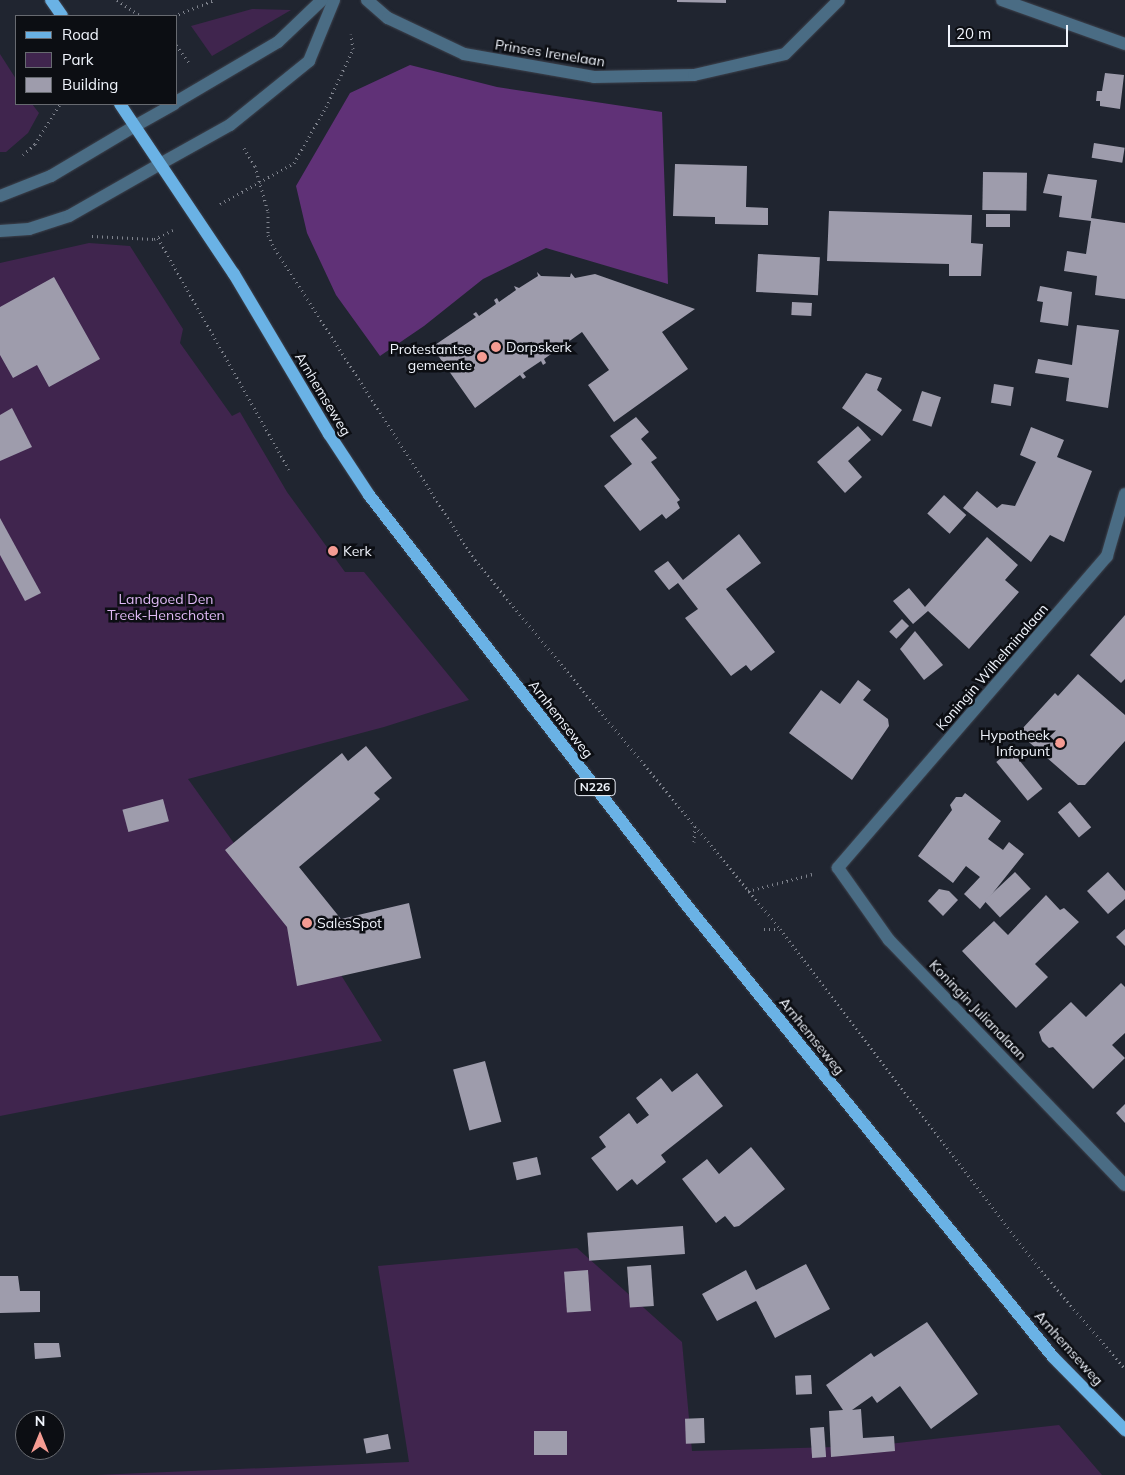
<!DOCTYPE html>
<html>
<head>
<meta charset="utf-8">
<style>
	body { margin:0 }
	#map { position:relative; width:1125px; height:1475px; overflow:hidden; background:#202530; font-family:Mulish,sans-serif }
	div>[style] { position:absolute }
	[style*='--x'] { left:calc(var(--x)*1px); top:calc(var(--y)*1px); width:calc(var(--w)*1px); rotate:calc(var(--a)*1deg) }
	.green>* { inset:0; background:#40254e }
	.forest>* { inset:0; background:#603177 }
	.building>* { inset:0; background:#9e9cac; transform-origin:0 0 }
	.path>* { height:3px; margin-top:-1.5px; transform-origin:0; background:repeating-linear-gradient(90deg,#7f838d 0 1px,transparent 0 5px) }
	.roads { filter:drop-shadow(0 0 1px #3d424d) drop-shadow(0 0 1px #3d424d) }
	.minor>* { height:12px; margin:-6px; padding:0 6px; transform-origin:6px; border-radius:6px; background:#4a6c84 }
	.tertiary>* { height:12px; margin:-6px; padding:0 6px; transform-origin:6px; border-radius:6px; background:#4a6c84 }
	.primary>* { height:12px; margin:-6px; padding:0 6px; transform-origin:6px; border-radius:6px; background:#6ab2e5 }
	.dots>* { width:14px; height:14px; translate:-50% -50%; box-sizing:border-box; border:2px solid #0c0e13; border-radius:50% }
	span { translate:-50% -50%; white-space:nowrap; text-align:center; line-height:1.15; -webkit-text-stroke:5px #0c0e13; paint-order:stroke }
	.shield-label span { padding:1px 4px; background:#0c0e13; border:1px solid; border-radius:4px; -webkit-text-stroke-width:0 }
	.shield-label { font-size:12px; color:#f0f4fc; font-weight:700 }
	.street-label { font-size:14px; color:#f0f4fc }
	.poi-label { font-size:14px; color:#f0f4fc }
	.left { translate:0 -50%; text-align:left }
	.right { translate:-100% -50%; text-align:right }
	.park-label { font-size:14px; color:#dfb9f5 }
	.legend { position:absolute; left:15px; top:15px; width:162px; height:90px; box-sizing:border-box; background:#0c0e13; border:1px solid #676a70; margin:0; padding:6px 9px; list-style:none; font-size:15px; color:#f0f4fc }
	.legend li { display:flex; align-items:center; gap:10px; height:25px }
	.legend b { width:25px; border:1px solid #676a70 }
	.north { position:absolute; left:15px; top:1410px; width:50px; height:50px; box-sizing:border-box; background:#0c0e13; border:1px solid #676a70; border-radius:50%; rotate:0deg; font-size:14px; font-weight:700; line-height:20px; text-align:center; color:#f0f4fc }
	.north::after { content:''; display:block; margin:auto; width:18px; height:22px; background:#f59c93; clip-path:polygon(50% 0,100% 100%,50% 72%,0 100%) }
	.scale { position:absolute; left:948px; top:25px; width:120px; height:22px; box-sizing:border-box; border:2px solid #f0f4fc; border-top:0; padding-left:6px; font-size:15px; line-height:18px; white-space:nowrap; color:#f0f4fc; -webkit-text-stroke:4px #0c0e13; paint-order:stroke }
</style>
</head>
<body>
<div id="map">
	<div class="green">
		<div style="clip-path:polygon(252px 9px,291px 10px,212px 56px,191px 26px)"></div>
		<div style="clip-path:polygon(0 54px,16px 79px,16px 104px,32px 104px,39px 113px,28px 133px,6px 152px,0 152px)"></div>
		<div style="clip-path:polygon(89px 243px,130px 246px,183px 329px,180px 343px,232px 416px,240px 412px,287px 492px,345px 572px,364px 572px,469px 700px,384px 727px,188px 779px,261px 881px,318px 938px,382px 1041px,0 1116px,0 263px)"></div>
		<div style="clip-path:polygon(577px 1248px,682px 1342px,692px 1451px,871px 1446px,1059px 1425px,1102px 1475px,96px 1475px,409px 1462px,378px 1266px)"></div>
	</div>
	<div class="forest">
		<div style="clip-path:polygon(410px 65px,497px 87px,662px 112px,668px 284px,546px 248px,483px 279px,424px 326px,380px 356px,336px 295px,307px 233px,296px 186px,350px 93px)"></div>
	</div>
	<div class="building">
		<div style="clip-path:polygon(677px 0,726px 0,726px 3px,677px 2px)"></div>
		<div style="clip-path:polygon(1105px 73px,1124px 75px,1120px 109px,1100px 106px,1100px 101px,1096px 101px,1097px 91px,1102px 91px)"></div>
		<div style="left:1094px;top:143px;width:31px;height:15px;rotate:9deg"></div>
		<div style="clip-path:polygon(675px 164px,747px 166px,746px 207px,768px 208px,768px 225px,715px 224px,715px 217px,673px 216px)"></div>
		<div style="left:983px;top:172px;width:44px;height:38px;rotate:1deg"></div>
		<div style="clip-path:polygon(1048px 174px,1097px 180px,1091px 218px,1125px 223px,1125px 299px,1095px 295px,1097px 276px,1064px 271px,1067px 251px,1086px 254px,1091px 221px,1059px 217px,1062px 196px,1043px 193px)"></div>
		<div style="clip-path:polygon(829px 211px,972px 215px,971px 243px,983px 244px,981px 276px,949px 276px,949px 264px,827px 261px)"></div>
		<div style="left:1010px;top:214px;width:13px;height:24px;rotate:90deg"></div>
		<div style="left:758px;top:254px;width:62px;height:38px;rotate:3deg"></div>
		<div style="clip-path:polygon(537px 272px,541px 276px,570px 277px,571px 273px,575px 278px,595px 274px,695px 309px,662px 332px,688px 369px,614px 422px,588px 385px,609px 370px,582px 332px,564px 345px,566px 348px,563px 350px,561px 347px,544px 359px,546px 363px,543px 365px,541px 361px,523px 373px,526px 377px,523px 379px,520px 375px,475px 408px,432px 347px,476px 317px,473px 314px,476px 312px,479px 316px,496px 304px,494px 300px,497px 298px,499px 302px,516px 290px,514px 286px,519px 288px,538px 276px)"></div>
		<div style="clip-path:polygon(54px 277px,100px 359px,49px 387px,37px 365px,13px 378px,0 355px,0 307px)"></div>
		<div style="clip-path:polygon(1040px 286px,1072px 292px,1068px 326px,1040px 322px,1043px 302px,1037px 301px)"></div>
		<div style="left:792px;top:302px;width:20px;height:13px;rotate:3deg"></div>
		<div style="clip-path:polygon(1077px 325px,1119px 330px,1108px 408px,1066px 401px,1069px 378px,1035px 373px,1038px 359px,1072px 365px)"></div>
		<div style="clip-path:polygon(866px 373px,882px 378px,877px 390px,902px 410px,882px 436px,842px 408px)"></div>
		<div style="left:994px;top:384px;width:20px;height:19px;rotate:9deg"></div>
		<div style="left:922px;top:391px;width:20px;height:31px;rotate:18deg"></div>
		<div style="clip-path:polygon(12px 408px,32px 447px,0 461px,0 415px)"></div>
		<div style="clip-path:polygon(636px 417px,649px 432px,641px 439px,657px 458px,651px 462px,680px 500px,677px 502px,680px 508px,666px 519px,662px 514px,640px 531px,604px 486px,632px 464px,610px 436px)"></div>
		<div style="clip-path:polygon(858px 426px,871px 440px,848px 461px,862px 477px,845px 493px,817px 462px)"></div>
		<div style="clip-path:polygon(1031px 427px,1064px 440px,1057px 457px,1092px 471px,1064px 542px,1050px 535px,1031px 562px,963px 508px,977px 491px,997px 508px,1002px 504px,1015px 506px,1036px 462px,1020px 455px)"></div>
		<div style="left:944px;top:495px;width:30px;height:25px;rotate:42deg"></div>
		<div style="clip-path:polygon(0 518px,41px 593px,25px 601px,0 555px)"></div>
		<div style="clip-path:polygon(739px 534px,761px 563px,726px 589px,775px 652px,751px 671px,746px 665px,731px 676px,685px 618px,698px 609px,678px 583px,669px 590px,654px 571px,668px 561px,683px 580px)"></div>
		<div style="clip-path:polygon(987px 537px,1018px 565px,1005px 580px,1019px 592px,969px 649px,928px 611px,913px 624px,893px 601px,909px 588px,925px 607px)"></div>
		<div style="clip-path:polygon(1125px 615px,1125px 679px,1121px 683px,1090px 655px)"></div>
		<div style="left:902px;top:619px;width:10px;height:18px;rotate:45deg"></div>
		<div style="clip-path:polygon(915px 631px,943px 665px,924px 680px,900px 649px)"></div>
		<div style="clip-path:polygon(1078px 674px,1125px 715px,1125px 741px,1085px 785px,1078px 785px,1022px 736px,1026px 732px,1022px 729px,1055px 693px,1058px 696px)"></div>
		<div style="clip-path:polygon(858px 680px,871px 690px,863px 700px,888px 719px,889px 726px,852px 780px,789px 733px,821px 690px,840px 704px)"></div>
		<div style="clip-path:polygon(366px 746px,392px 778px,374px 793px,380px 799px,299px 867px,341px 919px,409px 903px,421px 958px,297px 986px,287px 927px,225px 850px,342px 753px,348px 761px)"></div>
		<div style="left:1011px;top:750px;width:50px;height:19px;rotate:51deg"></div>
		<div style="clip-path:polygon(965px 793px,1001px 821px,988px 839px,1003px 850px,1009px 842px,1024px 854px,980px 909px,964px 894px,980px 877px,966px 866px,953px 883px,918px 856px,952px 810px,950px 805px,956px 797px,962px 797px)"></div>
		<div style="left:163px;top:799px;width:23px;height:42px;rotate:75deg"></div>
		<div style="left:1070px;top:802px;width:33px;height:16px;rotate:50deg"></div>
		<div style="left:1015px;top:872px;width:23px;height:42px;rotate:47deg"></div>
		<div style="clip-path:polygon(1108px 872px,1125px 891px,1125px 899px,1108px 914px,1087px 891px)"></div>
		<div style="clip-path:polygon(939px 889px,949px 891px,958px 900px,943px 916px,928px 901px)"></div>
		<div style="clip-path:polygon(1046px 895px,1060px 910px,1064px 908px,1079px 922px,1035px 964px,1048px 977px,1016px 1008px,962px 951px,994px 921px,1008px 935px)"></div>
		<div style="clip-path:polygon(1125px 929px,1125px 946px,1116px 937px)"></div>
		<div style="clip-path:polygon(1121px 983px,1125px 987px,1125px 1033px,1112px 1045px,1125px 1058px,1093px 1089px,1053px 1047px,1049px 1048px,1042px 1041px,1039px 1032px,1071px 1002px,1086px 1017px)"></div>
		<div style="left:485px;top:1061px;width:63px;height:33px;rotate:75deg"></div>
		<div style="clip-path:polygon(697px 1073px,723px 1106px,661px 1155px,666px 1162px,637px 1185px,632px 1179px,617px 1191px,591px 1158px,606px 1147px,599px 1137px,629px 1113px,637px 1124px,649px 1115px,636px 1098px,661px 1078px,672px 1092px)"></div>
		<div style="clip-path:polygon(1125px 1104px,1125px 1123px,1116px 1113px)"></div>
		<div style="clip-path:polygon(751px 1147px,785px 1189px,739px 1226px,734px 1227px,725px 1216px,716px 1223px,682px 1179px,707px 1159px,719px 1174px)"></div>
		<div style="left:537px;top:1157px;width:18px;height:25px;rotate:77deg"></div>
		<div style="left:683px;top:1226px;width:28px;height:96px;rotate:86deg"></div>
		<div style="clip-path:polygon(806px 1264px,830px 1309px,775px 1338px,756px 1301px,717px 1321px,702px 1294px,746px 1270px,756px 1290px)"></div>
		<div style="left:651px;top:1265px;width:41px;height:24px;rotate:86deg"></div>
		<div style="left:588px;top:1270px;width:41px;height:24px;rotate:86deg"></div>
		<div style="clip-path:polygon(0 1276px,18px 1276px,20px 1291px,40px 1291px,40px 1312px,0 1313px)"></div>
		<div style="clip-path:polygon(927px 1322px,978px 1394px,931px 1429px,900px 1386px,877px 1403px,872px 1396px,852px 1410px,861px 1409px,863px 1438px,894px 1436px,895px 1451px,831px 1457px,829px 1411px,843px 1410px,826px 1385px,871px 1353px,874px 1357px)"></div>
		<div style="clip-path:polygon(34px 1343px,59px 1343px,61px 1357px,35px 1359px)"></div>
		<div style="left:811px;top:1375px;width:19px;height:16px;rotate:87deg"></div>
		<div style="left:704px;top:1418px;width:25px;height:19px;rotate:88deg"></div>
		<div style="left:824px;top:1427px;width:30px;height:14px;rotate:86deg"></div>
		<div style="left:534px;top:1431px;width:33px;height:24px"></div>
		<div style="left:388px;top:1434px;width:15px;height:25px;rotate:79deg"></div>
	</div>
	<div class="path">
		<div style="--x:117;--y:0;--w:29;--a:34"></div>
		<div style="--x:174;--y:16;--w:43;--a:-21.8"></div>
		<div style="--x:176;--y:45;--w:22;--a:54"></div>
		<div style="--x:244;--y:148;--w:21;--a:59"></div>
		<div style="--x:255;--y:166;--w:48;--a:74.2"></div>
		<div style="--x:268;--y:212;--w:23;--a:90"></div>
		<div style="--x:268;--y:235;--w:10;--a:66"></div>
		<div style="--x:272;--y:244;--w:376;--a:57.3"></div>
		<div style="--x:475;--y:560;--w:479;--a:50.4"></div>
		<div style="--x:780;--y:929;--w:425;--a:52.6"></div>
		<div style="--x:1038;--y:1267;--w:134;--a:49.5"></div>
		<div style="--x:23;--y:155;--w:16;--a:-43"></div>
		<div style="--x:35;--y:144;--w:47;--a:-58"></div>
		<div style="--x:220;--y:204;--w:85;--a:-29"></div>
		<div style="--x:294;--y:163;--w:64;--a:-60.3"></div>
		<div style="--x:326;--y:107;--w:64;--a:-65"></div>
		<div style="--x:353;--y:49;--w:15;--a:-98"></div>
		<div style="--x:92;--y:236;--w:62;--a:2.8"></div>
		<div style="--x:154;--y:239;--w:21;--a:-25"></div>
		<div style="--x:158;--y:238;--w:266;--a:60.5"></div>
		<div style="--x:694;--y:842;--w:19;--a:-87"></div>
		<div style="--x:748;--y:891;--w:67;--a:-14.7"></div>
		<div style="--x:764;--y:929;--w:15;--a:0"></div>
	</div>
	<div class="roads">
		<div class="minor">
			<div style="--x:1002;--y:0;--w:131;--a:19.7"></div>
			<div style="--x:0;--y:196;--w:55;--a:-21.4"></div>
			<div style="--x:51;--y:176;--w:98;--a:-30.8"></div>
			<div style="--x:0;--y:231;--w:29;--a:-4"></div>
			<div style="--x:29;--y:229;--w:42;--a:-18"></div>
			<div style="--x:69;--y:216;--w:105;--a:-29.7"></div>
			<div style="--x:1125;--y:494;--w:65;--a:106.2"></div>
			<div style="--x:1107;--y:556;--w:412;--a:130.8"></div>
			<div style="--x:838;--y:868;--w:88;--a:54.7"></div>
			<div style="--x:889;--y:940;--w:340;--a:46.1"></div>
		</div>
		<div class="tertiary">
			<div style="--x:367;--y:0;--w:28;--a:41"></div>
			<div style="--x:388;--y:18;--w:84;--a:25.3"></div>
			<div style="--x:464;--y:54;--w:132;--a:10"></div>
			<div style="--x:594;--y:77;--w:100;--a:-1.1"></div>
			<div style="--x:694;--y:75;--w:93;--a:-13"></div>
			<div style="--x:785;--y:54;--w:76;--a:-45"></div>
			<div style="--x:176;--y:102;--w:118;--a:-30.5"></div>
			<div style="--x:278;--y:42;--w:61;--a:-43.7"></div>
			<div style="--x:135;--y:126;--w:45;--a:-29.4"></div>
			<div style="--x:160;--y:164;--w:80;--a:-29.1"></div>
			<div style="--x:230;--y:125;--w:102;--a:-39"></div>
			<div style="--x:309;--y:61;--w:66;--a:-67.7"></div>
		</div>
		<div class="primary">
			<div style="--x:51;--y:0;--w:19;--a:55"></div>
			<div style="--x:120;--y:104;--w:205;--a:56.2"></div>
			<div style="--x:234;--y:274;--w:186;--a:59.3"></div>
			<div style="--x:329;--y:434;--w:73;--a:56.7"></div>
			<div style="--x:369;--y:495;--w:521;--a:52.25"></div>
			<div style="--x:688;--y:907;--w:579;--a:50.95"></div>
			<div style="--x:1053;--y:1357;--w:103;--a:45.4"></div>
		</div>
	</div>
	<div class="dots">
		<div style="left:496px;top:347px;background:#f59c93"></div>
		<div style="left:482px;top:357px;background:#f59c93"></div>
		<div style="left:333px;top:551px;background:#f59c93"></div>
		<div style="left:1060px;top:743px;background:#f59c93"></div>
		<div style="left:307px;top:923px;background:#f59c93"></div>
	</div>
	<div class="shield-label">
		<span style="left:595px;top:787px">N226</span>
	</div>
	<div class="street-label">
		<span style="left:550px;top:53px;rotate:9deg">Prinses Irenelaan</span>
		<span style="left:323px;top:394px;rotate:59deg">Arnhemseweg</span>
		<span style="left:992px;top:667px;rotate:-49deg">Koningin Wilhelminalaan</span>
		<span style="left:561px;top:719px;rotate:52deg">Arnhemseweg</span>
		<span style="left:978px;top:1010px;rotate:46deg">Koningin Julianalaan</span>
		<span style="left:812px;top:1036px;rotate:51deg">Arnhemseweg</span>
		<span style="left:1069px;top:1348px;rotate:48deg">Arnhemseweg</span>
	</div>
	<div class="poi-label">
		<span class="left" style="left:506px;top:347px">Dorpskerk</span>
		<span class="right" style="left:472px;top:357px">Protestantse<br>gemeente</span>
		<span class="left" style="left:343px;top:551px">Kerk</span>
		<span class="right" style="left:1050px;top:743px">Hypotheek<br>Infopunt</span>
		<span class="left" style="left:317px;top:923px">SalesSpot</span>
	</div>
	<div class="park-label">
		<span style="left:166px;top:607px">Landgoed Den<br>Treek-Henschoten</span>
	</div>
	<ul class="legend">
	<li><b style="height:6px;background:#6ab2e5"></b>Road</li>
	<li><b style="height:14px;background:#40254e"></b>Park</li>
	<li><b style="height:14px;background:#9e9cac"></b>Building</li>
	</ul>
	<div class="north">N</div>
	<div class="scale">20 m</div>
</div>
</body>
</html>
